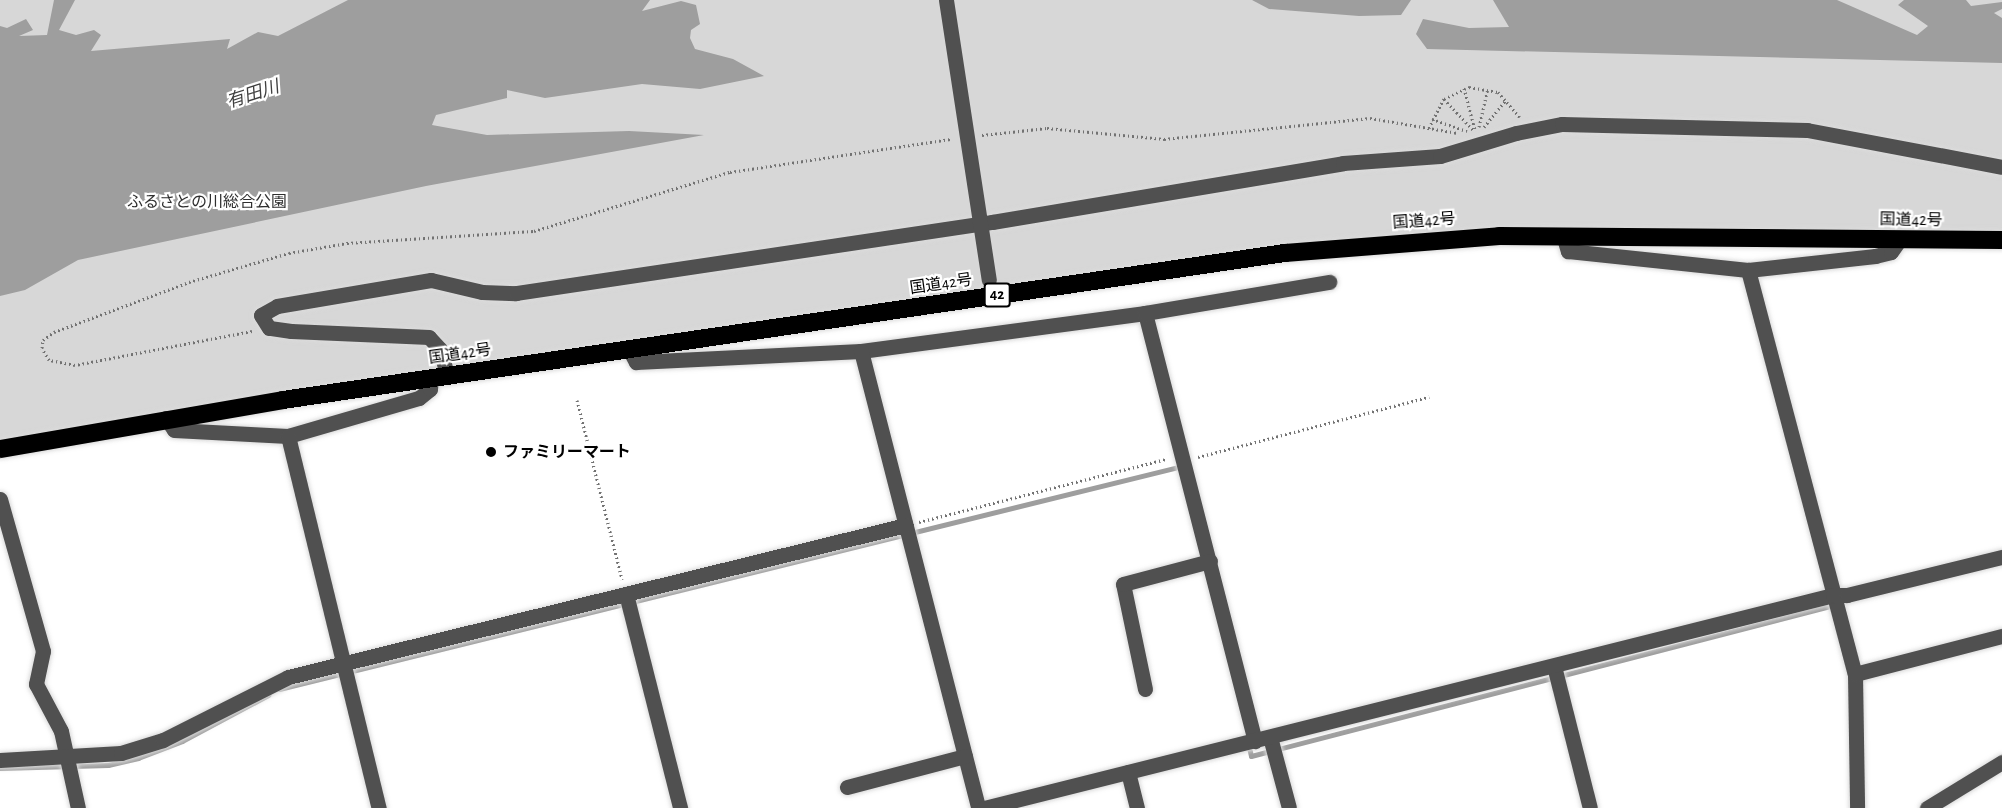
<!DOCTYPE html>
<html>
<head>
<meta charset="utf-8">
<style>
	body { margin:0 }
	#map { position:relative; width:2002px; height:808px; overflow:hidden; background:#fff; font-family:"Alegreya Sans","Noto Sans JP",sans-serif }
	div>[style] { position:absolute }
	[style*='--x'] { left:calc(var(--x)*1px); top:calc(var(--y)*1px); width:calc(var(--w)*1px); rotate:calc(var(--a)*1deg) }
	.green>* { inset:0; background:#d7d7d7 }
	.water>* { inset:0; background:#9e9e9e }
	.stream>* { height:5px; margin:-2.5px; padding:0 2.5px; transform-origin:2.5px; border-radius:2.5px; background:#9e9e9e }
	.path>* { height:3px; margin-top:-1.5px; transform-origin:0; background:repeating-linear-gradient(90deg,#727272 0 1.5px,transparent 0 4.5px) }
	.roads { filter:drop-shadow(0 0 2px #dbdbdb) drop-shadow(0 0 2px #dbdbdb) }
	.minor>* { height:15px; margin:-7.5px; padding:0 7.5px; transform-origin:7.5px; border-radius:7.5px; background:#505050 }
	.highway>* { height:18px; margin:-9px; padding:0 9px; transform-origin:9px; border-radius:9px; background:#000 }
	.minor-bridge>* { height:15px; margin:-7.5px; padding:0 7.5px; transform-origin:7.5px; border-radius:7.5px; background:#505050 }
	.dots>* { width:16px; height:16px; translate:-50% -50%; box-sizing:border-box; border:3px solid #fff; border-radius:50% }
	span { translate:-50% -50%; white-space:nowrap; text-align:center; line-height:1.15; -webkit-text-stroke:4.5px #fff; paint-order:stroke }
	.shield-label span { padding:2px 4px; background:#fff; border:2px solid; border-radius:4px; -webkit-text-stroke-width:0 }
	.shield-label { font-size:15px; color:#000; font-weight:700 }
	.park-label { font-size:16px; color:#2e2e2e }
	.street-label { font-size:16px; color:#000 }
	.poi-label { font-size:16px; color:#000; font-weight:700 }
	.left { translate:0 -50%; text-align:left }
	.water-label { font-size:18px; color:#3f3f3f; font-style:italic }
</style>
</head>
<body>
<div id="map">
	<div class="green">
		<div style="clip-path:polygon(0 0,2002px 0,2002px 235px,1505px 231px,1376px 237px,1233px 253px,0 444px)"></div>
	</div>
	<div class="water">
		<div style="clip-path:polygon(54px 0,75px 0,59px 30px,76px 35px,94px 30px,101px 35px,91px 51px,230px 39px,227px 49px,258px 32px,278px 36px,348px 0,650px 0,642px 11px,681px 1px,696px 5px,700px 24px,691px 30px,690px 38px,695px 49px,733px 59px,764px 76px,700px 89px,642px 84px,545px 98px,507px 90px,507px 98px,436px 115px,432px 125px,487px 135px,629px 131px,704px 135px,426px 186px,78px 260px,25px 290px,0 296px,0 26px,7px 28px,26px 19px,33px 30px,19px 36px,47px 35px)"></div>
		<div style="clip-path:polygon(1252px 0,1411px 0,1401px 15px,1359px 16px,1269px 9px)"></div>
		<div style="clip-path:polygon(1493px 0,1837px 0,1917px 35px,1928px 26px,1898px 5px,1904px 0,1966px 0,1971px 6px,2002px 2px,2002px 9px,1994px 13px,2002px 18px,2002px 63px,1427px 49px,1416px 34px,1423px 19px,1469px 28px,1509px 27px)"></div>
	</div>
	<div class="stream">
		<div style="--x:279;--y:689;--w:930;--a:-13.87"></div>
		<div style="--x:1248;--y:743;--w:13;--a:77"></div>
		<div style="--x:1251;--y:756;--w:602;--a:-14.52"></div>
		<div style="--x:0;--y:768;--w:108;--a:-1.6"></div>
		<div style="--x:108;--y:765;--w:31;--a:-13"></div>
		<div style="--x:138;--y:758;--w:47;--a:-21.1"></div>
		<div style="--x:182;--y:741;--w:98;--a:-28.1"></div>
	</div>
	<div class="path">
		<div style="--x:1464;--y:88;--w:43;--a:75.3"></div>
		<div style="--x:1444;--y:99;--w:44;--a:46.8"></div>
		<div style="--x:1432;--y:119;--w:37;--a:19"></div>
		<div style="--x:1479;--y:127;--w:40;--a:-77"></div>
		<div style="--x:1484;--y:127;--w:36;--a:-51"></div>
		<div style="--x:1429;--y:128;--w:33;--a:-63"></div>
		<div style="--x:1444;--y:99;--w:28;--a:-26"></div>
		<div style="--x:1469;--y:87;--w:29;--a:10"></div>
		<div style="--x:1498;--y:92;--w:33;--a:49"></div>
		<div style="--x:982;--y:135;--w:65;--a:-6.1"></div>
		<div style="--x:1047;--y:128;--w:118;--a:5.4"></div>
		<div style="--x:1164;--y:139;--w:207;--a:-5.8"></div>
		<div style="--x:1370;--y:118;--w:89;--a:9.7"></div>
		<div style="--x:252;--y:331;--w:180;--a:169.1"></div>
		<div style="--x:75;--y:365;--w:26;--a:-169"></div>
		<div style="--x:49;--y:360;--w:14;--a:-120"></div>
		<div style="--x:42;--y:348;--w:8;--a:-83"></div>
		<div style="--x:43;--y:340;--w:14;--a:-36"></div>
		<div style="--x:54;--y:332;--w:144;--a:-20.3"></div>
		<div style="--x:189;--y:282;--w:104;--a:-16.2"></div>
		<div style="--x:289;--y:253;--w:59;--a:-9.8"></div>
		<div style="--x:347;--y:243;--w:187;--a:-3.7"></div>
		<div style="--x:534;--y:231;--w:205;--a:-16.8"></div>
		<div style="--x:730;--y:172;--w:223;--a:-8.5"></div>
		<div style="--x:577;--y:400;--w:185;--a:75.9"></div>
		<div style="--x:1198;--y:457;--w:239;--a:-14.6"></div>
		<div style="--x:919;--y:522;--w:255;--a:-14.3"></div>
	</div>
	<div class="roads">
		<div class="minor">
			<div style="--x:1563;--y:235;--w:17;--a:73"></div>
			<div style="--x:1568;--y:251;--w:181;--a:6"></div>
			<div style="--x:1748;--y:270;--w:128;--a:-6.3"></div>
			<div style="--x:1875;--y:256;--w:16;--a:-14"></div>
			<div style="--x:1891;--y:252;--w:16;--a:-55"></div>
			<div style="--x:1748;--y:270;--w:418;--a:75.2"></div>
			<div style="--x:1855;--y:674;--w:134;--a:89.1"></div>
			<div style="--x:1145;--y:313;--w:442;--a:75.6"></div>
			<div style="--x:629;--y:349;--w:15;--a:62"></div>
			<div style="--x:636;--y:362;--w:225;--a:-2.8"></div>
			<div style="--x:861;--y:351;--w:287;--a:-7.6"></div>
			<div style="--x:1145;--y:313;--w:187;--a:-9.6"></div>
			<div style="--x:861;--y:351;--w:472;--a:75.6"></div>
			<div style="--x:447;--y:375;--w:27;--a:-105"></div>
			<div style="--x:440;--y:349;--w:16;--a:-133"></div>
			<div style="--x:429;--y:337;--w:138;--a:-177.5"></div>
			<div style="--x:291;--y:331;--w:22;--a:-172"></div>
			<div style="--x:269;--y:328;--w:15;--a:-122"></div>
			<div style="--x:261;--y:315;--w:18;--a:-29"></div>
			<div style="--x:277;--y:306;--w:156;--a:-9.6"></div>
			<div style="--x:431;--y:280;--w:52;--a:13.2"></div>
			<div style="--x:482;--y:292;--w:34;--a:2"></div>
			<div style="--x:516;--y:293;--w:481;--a:-8.5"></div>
			<div style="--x:992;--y:222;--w:356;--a:-9.5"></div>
			<div style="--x:1343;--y:163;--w:97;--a:-4.1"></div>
			<div style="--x:1440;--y:156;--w:79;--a:-16.8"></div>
			<div style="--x:1516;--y:133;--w:47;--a:-11.1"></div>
			<div style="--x:1562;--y:124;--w:245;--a:1.4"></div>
			<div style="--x:1807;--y:130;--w:198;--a:10.7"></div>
			<div style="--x:166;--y:418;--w:14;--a:56"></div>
			<div style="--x:174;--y:430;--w:114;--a:3"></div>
			<div style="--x:288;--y:436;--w:136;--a:-16.2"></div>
			<div style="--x:419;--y:398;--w:14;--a:-39"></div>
			<div style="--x:430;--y:389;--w:11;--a:-85"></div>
			<div style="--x:288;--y:436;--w:383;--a:76.3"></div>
			<div style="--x:0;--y:499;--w:158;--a:74.2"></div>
			<div style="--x:43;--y:651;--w:34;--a:102"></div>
			<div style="--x:36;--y:684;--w:53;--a:62"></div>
			<div style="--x:61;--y:731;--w:79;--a:77.6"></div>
			<div style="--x:626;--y:594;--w:221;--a:75.8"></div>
			<div style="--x:1554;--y:666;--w:146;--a:75.8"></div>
			<div style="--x:1855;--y:674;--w:152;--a:-14.5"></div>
			<div style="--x:1145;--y:689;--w:107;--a:-101.8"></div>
			<div style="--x:1123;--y:584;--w:90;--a:-14.8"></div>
			<div style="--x:1270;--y:737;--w:73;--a:75"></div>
			<div style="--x:0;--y:760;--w:121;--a:-3.3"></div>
			<div style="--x:121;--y:753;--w:44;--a:-17.2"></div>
			<div style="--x:163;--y:740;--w:140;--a:-26.7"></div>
			<div style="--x:288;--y:677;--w:636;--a:-13.82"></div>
			<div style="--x:1128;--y:772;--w:37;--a:76"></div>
			<div style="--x:847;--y:787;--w:122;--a:-14.7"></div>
			<div style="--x:984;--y:808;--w:875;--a:-14.08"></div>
			<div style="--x:1833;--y:595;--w:14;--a:0"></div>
			<div style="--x:1847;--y:595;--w:160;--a:-13.8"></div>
			<div style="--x:1927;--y:808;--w:88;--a:-31.5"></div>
		</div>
		<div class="highway">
			<div style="--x:0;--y:449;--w:287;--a:-9.8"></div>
			<div style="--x:283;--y:400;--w:1013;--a:-8.35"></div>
			<div style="--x:1285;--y:253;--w:215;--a:-4.5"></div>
			<div style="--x:1499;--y:236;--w:503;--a:0.46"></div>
		</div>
	</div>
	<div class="minor-bridge">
		<div style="--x:946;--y:0;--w:283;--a:81.3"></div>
	</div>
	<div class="dots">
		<div style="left:491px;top:452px;background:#000"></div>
	</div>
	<div class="shield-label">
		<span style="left:997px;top:295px">42</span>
	</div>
	<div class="park-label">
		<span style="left:207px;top:202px">ふるさとの川総合公園</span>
	</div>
	<div class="street-label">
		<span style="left:1911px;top:220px;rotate:1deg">国道42号</span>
		<span style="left:1424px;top:221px;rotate:-4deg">国道42号</span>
		<span style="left:941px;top:284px;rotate:-8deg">国道42号</span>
		<span style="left:460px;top:354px;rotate:-8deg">国道42号</span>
	</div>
	<div class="poi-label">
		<span class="left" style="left:503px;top:452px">ファミリーマート</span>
	</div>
	<div class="water-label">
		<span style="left:253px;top:95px;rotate:-18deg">有田川</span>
	</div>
</div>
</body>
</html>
